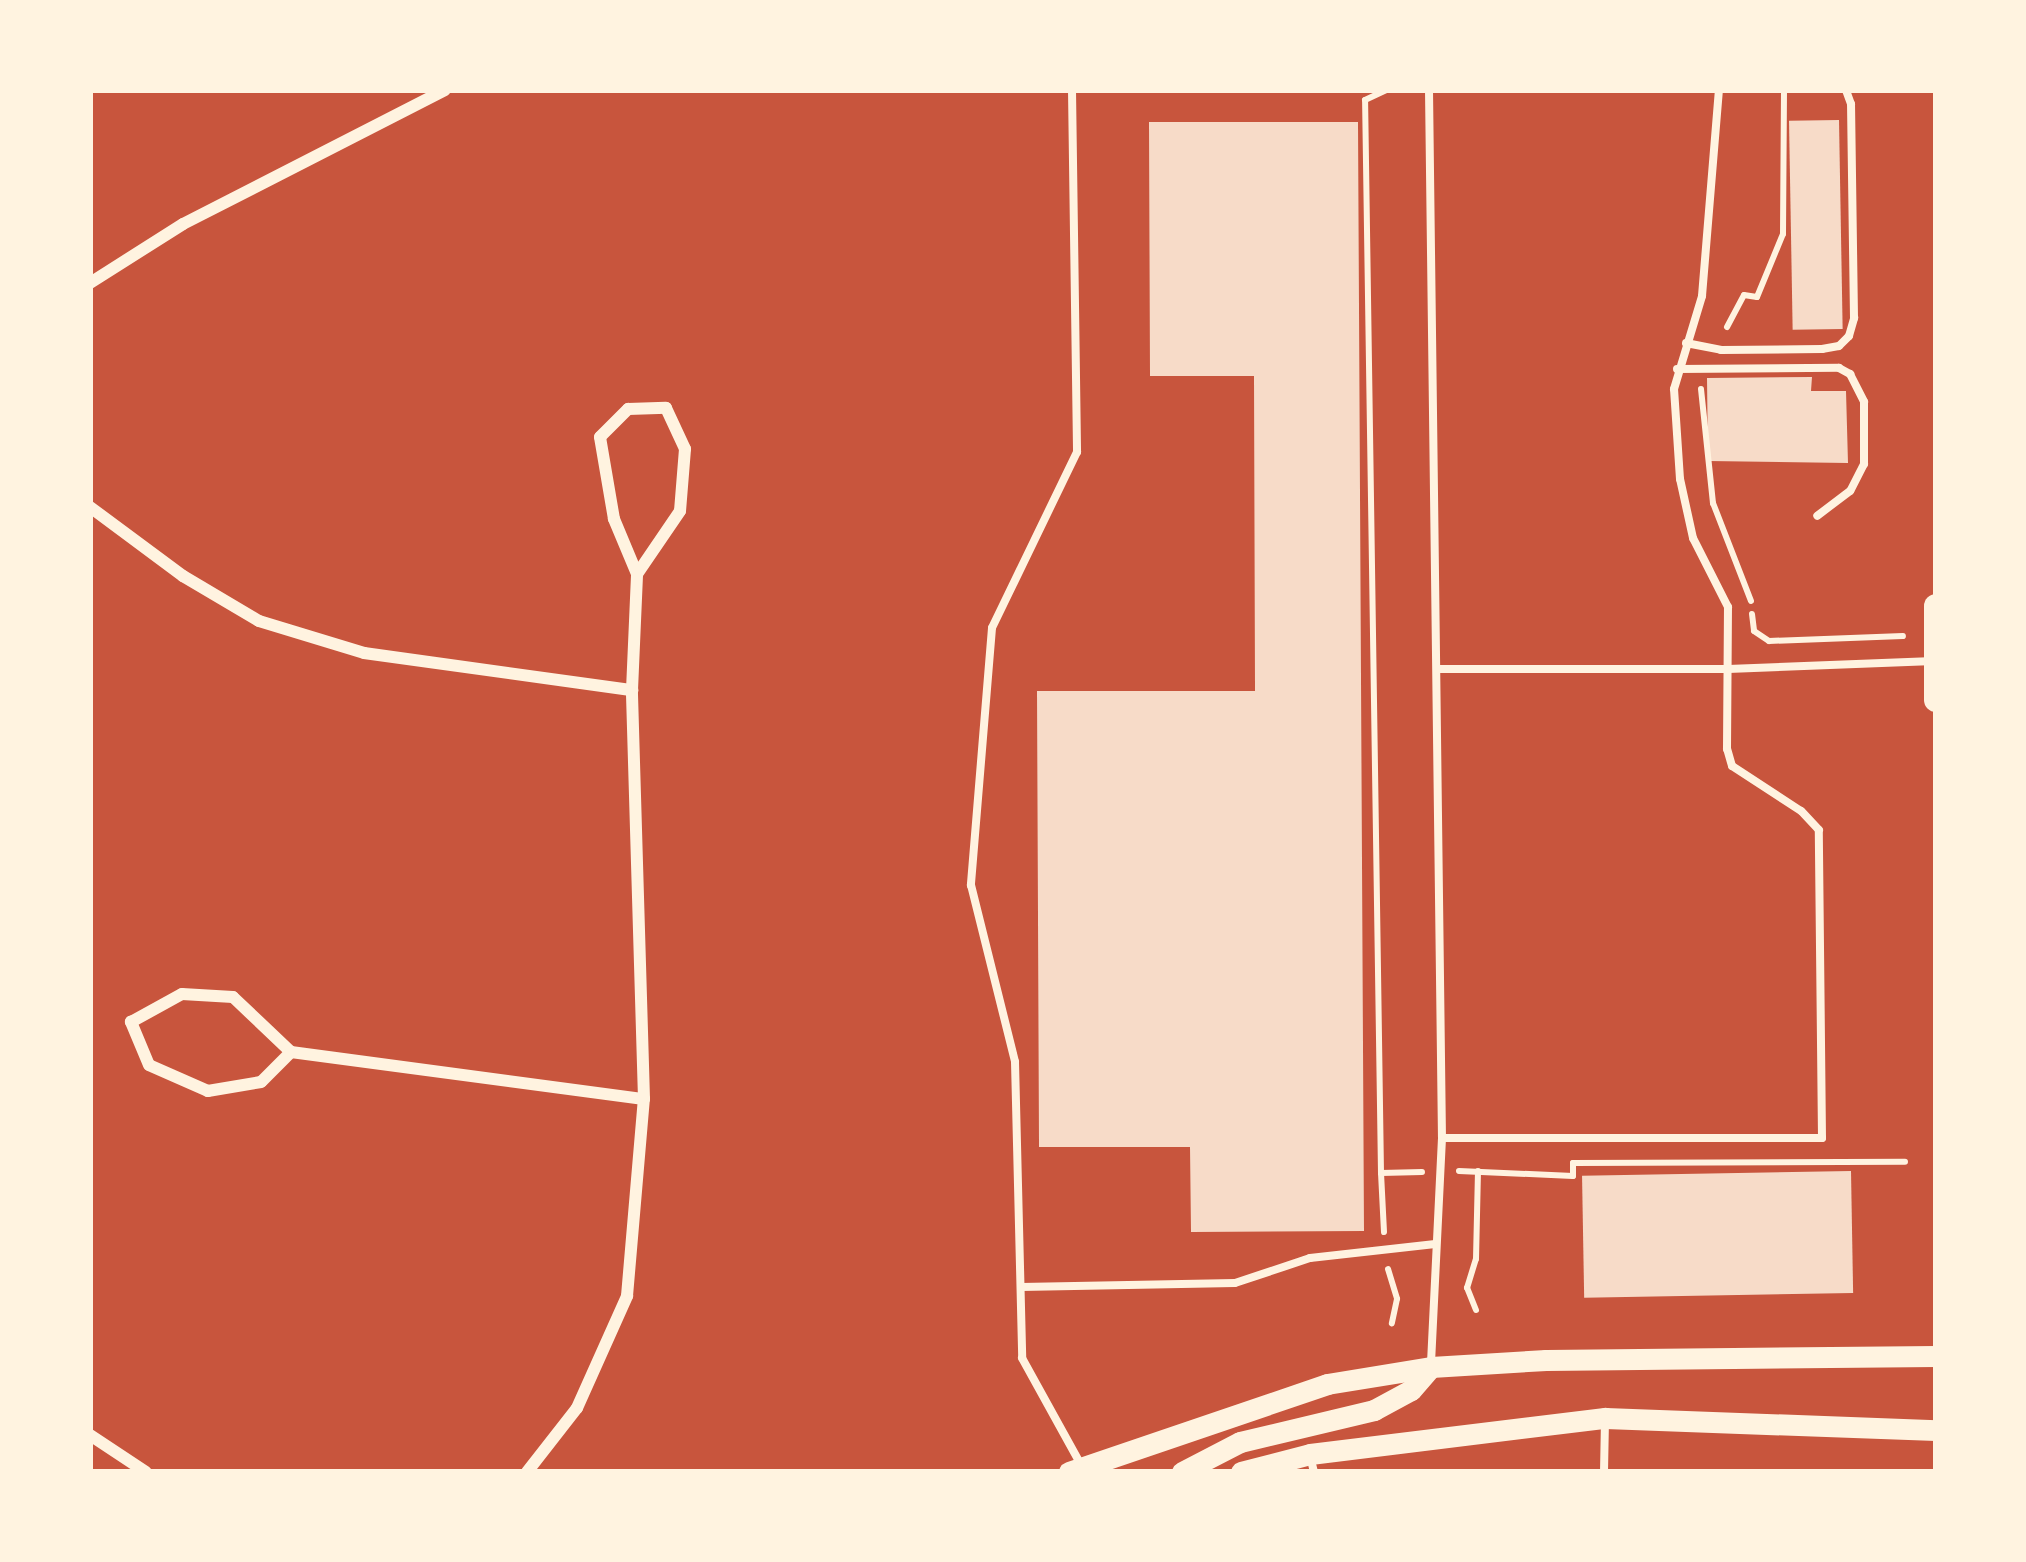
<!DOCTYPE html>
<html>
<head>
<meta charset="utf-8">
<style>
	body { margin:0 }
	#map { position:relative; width:2026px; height:1562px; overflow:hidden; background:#c8553d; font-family:"Golos Text",sans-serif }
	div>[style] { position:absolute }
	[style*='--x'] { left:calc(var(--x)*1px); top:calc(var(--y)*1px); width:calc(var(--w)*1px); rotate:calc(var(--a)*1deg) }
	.building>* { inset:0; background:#f7dbc8; transform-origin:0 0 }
	.path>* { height:6px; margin:-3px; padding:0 3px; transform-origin:3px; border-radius:3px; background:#fff3e0 }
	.service>* { height:8px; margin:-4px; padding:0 4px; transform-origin:4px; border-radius:4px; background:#fff3e0 }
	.minor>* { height:12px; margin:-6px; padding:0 6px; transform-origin:6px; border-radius:6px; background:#fff3e0 }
	.tertiary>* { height:21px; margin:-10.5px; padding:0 10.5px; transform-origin:10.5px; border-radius:10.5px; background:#fff3e0 }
	.primary>* { height:24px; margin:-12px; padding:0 12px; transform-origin:12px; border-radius:12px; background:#fff3e0 }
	span { translate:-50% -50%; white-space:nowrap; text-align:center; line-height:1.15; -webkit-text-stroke:9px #fff3e0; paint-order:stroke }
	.frame { position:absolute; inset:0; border:93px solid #fff3e0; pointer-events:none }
</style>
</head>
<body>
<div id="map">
	<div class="building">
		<div style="left:1839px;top:120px;width:209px;height:50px;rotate:89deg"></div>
		<div style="clip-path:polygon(1149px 122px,1358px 122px,1364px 1231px,1191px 1232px,1190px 1147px,1039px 1147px,1037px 691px,1255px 691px,1254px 376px,1150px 376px)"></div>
		<div style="clip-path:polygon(1812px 377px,1811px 391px,1846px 391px,1848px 463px,1708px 461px,1707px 378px)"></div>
		<div style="left:1851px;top:1171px;width:122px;height:269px;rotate:89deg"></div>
	</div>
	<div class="path">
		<div style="--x:1727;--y:327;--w:36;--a:-62"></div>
		<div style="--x:1744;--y:295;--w:13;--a:9"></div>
		<div style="--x:1757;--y:297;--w:68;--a:-67.6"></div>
		<div style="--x:1783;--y:234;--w:144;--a:-89.6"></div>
		<div style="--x:1701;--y:389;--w:115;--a:84"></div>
		<div style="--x:1713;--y:503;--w:105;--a:68.8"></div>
		<div style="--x:1752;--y:614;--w:17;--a:83"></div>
		<div style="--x:1754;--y:631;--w:18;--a:34"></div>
		<div style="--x:1769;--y:641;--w:134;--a:-2.1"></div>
		<div style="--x:1459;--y:1171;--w:114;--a:2.5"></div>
		<div style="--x:1573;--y:1176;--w:13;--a:-90"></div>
		<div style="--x:1573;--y:1163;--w:332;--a:-0.2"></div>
		<div style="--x:1381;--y:1173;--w:1073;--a:-90.85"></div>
		<div style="--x:1365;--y:100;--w:23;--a:-25"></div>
		<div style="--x:1384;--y:1232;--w:59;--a:-92.9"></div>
		<div style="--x:1381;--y:1173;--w:41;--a:-1.4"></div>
		<div style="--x:1388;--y:1269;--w:31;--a:73"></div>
		<div style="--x:1397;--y:1299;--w:25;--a:102"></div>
		<div style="--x:1476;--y:1310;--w:24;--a:-112"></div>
		<div style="--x:1467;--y:1288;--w:30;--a:-73"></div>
		<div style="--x:1476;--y:1259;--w:88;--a:-88.7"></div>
	</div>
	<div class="service">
		<div style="--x:1072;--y:90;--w:362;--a:89.2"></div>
		<div style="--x:1077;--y:452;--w:195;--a:115.8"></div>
		<div style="--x:992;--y:628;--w:258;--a:94.7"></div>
		<div style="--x:971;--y:885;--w:182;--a:76"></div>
		<div style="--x:1015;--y:1062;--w:296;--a:88.6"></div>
		<div style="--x:1022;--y:1358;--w:120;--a:61.1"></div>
		<div style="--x:1429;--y:90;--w:1048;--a:89.29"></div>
		<div style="--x:1442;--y:1138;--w:227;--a:92.8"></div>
		<div style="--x:1686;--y:343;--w:36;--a:11"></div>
		<div style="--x:1721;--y:350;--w:101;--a:-0.6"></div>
		<div style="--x:1822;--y:349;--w:17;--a:-10"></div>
		<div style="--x:1839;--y:346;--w:14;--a:-45"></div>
		<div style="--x:1849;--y:336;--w:19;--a:-74"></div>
		<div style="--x:1854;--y:318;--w:214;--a:-90.8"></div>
		<div style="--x:1851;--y:104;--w:15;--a:-110"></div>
		<div style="--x:1677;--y:369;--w:162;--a:-0.4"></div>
		<div style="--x:1839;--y:368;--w:13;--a:29"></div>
		<div style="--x:1850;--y:374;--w:31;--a:63"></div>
		<div style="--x:1864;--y:402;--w:62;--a:90"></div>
		<div style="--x:1864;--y:464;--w:30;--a:117"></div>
		<div style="--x:1850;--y:491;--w:41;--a:142.9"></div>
		<div style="--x:1437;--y:669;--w:291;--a:0"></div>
		<div style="--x:1728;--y:669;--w:206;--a:-2.2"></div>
		<div style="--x:1442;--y:1138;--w:380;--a:0"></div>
		<div style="--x:1822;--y:1138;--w:308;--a:-90.6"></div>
		<div style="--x:1819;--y:830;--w:26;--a:-133"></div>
		<div style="--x:1801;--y:811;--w:82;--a:-146.9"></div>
		<div style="--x:1732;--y:766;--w:18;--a:-106"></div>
		<div style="--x:1727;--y:749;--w:142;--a:-89.6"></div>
		<div style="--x:1728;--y:607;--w:77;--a:-116.9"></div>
		<div style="--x:1693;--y:538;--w:60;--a:-102.4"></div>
		<div style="--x:1680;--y:479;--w:90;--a:-93.8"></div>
		<div style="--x:1674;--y:389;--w:97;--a:-73.2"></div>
		<div style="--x:1702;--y:296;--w:207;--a:-85.3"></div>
		<div style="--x:1021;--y:1287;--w:214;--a:-1.1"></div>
		<div style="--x:1235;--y:1283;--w:79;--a:-18.4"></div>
		<div style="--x:1310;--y:1258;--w:126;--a:-6.4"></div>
		<div style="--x:1310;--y:1456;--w:16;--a:76"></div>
		<div style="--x:1604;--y:1472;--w:53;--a:-88.9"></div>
	</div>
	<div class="minor">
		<div style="--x:90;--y:283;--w:110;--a:-32.4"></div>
		<div style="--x:183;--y:224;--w:294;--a:-27.1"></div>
		<div style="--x:90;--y:507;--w:116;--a:36.6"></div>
		<div style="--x:183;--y:576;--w:88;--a:30.6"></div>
		<div style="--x:259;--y:621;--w:110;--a:16.9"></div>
		<div style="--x:364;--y:653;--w:271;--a:7.9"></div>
		<div style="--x:291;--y:1052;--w:42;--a:135"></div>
		<div style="--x:261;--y:1082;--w:54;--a:170.4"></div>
		<div style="--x:208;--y:1091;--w:64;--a:-156.2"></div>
		<div style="--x:149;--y:1065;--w:47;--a:-112.7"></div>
		<div style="--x:131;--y:1022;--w:58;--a:-28.8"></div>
		<div style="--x:182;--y:994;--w:51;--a:3.4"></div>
		<div style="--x:233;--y:997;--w:80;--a:43.5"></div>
		<div style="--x:291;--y:1052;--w:356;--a:7.6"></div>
		<div style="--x:90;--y:1435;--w:67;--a:33.5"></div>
		<div style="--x:527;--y:1472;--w:81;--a:-52"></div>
		<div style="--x:577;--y:1408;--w:123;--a:-65.9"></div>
		<div style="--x:627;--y:1296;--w:198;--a:-85.1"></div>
		<div style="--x:644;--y:1099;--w:409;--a:-91.7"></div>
		<div style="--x:632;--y:690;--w:116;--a:-87.5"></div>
		<div style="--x:637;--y:574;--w:60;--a:-112.7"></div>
		<div style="--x:614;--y:519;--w:83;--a:-99.7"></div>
		<div style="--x:600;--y:437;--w:40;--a:-45"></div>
		<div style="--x:628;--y:409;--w:38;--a:-2"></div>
		<div style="--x:666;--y:408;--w:45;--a:65.1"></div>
		<div style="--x:685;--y:449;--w:62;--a:94.6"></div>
		<div style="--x:680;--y:511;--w:76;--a:124.3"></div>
	</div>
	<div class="tertiary">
		<div style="--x:1069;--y:1472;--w:273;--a:-18.8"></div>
		<div style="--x:1327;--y:1384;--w:105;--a:-9.3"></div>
		<div style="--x:1431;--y:1367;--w:115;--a:-3.5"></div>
		<div style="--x:1546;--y:1360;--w:390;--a:-0.6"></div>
		<div style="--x:1182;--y:1472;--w:65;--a:-27.3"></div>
		<div style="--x:1240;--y:1442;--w:138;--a:-13.4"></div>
		<div style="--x:1374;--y:1410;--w:42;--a:-28.4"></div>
		<div style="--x:1411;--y:1390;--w:30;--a:-49"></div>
		<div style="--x:1241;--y:1472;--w:71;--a:-14.6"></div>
		<div style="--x:1310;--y:1454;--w:297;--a:-7"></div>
		<div style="--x:1605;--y:1418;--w:331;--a:2.1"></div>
	</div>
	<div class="primary">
		<div style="--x:1936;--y:606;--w:94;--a:90"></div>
	</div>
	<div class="frame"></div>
</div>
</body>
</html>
